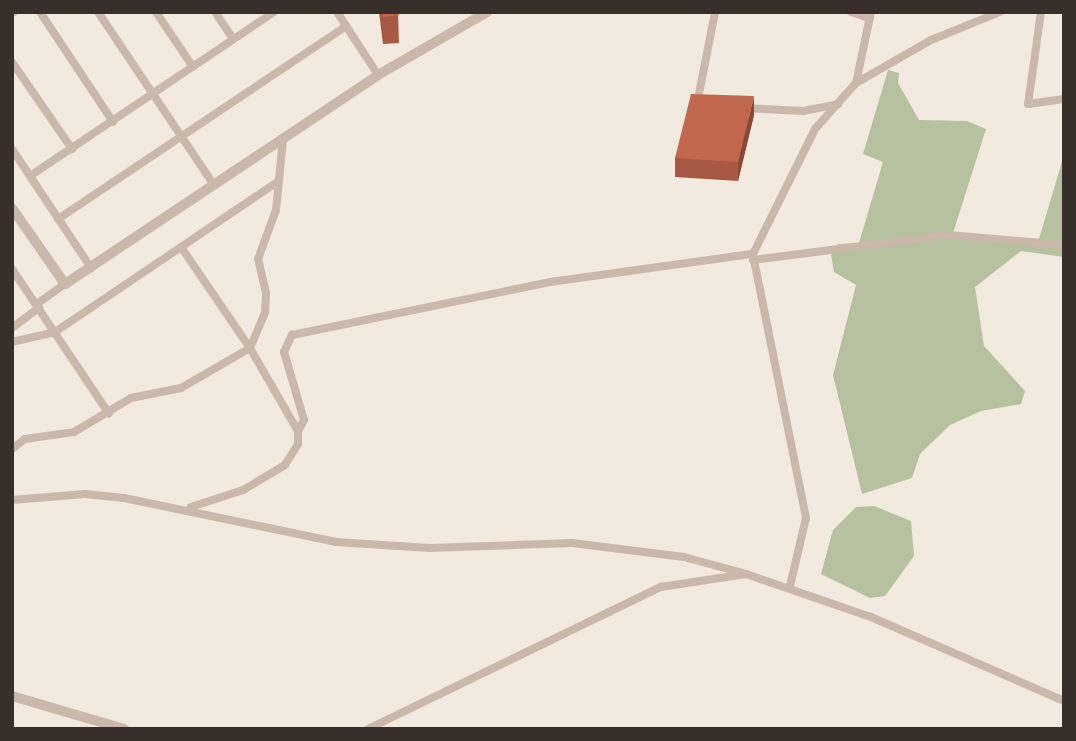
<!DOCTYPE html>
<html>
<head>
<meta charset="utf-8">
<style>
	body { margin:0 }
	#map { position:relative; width:1076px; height:741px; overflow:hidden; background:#f2e9df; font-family:"Archivo Narrow",sans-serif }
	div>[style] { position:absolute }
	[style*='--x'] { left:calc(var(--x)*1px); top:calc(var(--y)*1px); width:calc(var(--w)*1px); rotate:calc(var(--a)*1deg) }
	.green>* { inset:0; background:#b6c19f }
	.minor>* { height:8px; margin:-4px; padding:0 4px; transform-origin:4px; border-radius:4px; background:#cab9ab }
	.tertiary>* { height:10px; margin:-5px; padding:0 5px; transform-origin:5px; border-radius:5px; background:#cab9ab }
	.wall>* { inset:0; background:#a75943 }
	.shaded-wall>* { inset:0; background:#884937 }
	.building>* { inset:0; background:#c2684e }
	span { translate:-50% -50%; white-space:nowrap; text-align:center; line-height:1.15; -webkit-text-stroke:6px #faf3ec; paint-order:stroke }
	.frame { position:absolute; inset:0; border:14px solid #382e2a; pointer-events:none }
</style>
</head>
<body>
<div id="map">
	<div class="green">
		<div style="clip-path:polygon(888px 70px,899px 73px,898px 83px,919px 120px,967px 121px,986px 129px,953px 233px,1039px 239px,1064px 155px,1064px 257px,1021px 251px,975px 287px,984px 346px,1025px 391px,1021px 404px,981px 411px,950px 425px,920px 454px,912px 478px,862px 494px,833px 375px,856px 285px,834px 272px,831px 255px,838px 244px,859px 243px,883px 162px,863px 154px)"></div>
		<div style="clip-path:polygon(874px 506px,911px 521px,914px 556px,885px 596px,870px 598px,821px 574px,833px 530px,856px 507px)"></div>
	</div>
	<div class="minor">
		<div style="--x:40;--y:12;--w:132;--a:56.4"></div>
		<div style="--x:98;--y:12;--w:208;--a:56.2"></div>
		<div style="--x:156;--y:12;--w:66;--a:56.1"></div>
		<div style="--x:215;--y:12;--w:32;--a:56"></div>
		<div style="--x:337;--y:12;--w:75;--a:56.9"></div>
		<div style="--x:851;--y:12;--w:20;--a:18"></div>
		<div style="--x:1041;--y:12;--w:93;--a:98"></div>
		<div style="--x:1028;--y:104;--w:36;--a:-8"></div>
		<div style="--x:12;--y:13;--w:2;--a:-27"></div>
		<div style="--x:12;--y:62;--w:106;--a:55.4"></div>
		<div style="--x:856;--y:83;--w:73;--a:-78.1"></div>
		<div style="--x:697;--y:104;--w:94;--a:-78.9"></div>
		<div style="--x:744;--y:108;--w:59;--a:2.9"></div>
		<div style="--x:803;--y:111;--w:36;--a:-11"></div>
		<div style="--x:12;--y:149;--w:143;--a:56.4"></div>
		<div style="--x:30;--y:176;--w:294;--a:-33.9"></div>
		<div style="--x:58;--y:219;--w:347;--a:-33.8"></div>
		<div style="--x:181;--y:247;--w:122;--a:55.7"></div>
		<div style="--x:250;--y:348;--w:96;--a:60"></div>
		<div style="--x:298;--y:431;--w:13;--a:90"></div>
		<div style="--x:298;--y:444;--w:25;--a:122"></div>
		<div style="--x:285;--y:465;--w:49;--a:149.2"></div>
		<div style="--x:243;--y:490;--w:55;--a:161.9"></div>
		<div style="--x:753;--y:260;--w:198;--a:-7.3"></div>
		<div style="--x:949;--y:235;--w:115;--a:5"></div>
		<div style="--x:12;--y:269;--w:174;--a:56.2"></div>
		<div style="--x:37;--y:304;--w:34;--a:-36"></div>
		<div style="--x:12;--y:328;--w:34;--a:-37"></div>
		<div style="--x:12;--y:342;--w:44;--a:-13.1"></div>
		<div style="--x:55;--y:332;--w:270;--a:-34"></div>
		<div style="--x:298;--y:431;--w:13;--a:-61"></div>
		<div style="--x:304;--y:420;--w:71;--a:-106.4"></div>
		<div style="--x:284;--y:352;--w:19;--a:-65"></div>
		<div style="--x:292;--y:335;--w:263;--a:-11.6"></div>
		<div style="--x:550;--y:282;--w:205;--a:-7.9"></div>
		<div style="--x:12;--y:449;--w:16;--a:-38"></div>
		<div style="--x:25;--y:439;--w:49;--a:-8.1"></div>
		<div style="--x:74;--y:432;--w:66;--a:-30.8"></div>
		<div style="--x:131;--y:398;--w:51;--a:-11.3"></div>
		<div style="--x:181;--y:388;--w:80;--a:-30.1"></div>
		<div style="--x:250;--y:348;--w:39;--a:-67"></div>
		<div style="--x:265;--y:312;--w:19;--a:-87"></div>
		<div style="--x:266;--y:293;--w:35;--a:-103"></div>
		<div style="--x:258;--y:259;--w:52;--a:-69.8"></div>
		<div style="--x:276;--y:210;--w:71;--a:-84.4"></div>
		<div style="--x:12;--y:500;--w:73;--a:-4.7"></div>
		<div style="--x:85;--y:494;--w:39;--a:6"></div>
		<div style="--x:124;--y:498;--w:217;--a:11.7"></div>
		<div style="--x:336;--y:542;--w:94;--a:3.7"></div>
		<div style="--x:430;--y:548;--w:142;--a:-2"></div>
		<div style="--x:572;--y:543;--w:113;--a:7.1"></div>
		<div style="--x:684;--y:557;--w:61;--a:15.2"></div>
		<div style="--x:790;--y:586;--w:70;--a:-76.8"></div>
		<div style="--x:806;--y:518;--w:269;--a:-101.4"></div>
		<div style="--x:753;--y:254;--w:140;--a:-63.6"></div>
		<div style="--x:815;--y:129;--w:62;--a:-48.3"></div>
		<div style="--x:856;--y:83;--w:86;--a:-29.8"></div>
		<div style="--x:931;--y:40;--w:74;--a:-22.1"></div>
		<div style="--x:368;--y:729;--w:326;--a:-25.9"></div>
		<div style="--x:661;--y:587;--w:86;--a:-8.7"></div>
		<div style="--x:746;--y:574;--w:132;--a:19"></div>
		<div style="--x:871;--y:617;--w:210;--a:23.5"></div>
	</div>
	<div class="tertiary">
		<div style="--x:12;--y:208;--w:93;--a:55.1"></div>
		<div style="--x:65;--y:284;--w:376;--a:-33.7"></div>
		<div style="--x:378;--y:75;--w:126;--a:-30"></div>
		<div style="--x:12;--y:696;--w:117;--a:16.4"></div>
	</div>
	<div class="wall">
		<div style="clip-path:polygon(379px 12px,398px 12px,399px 43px,383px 44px)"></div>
		<div style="clip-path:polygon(754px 115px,738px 181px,675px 177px,675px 158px)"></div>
	</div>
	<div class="shaded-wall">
		<div style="clip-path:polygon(754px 96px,754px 115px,738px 181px,738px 162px)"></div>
	</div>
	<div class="building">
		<div style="clip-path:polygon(383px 12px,398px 12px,399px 15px,383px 17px)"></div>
		<div style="clip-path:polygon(691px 94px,754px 96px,738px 162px,675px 158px)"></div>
	</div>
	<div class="frame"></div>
</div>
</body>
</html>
